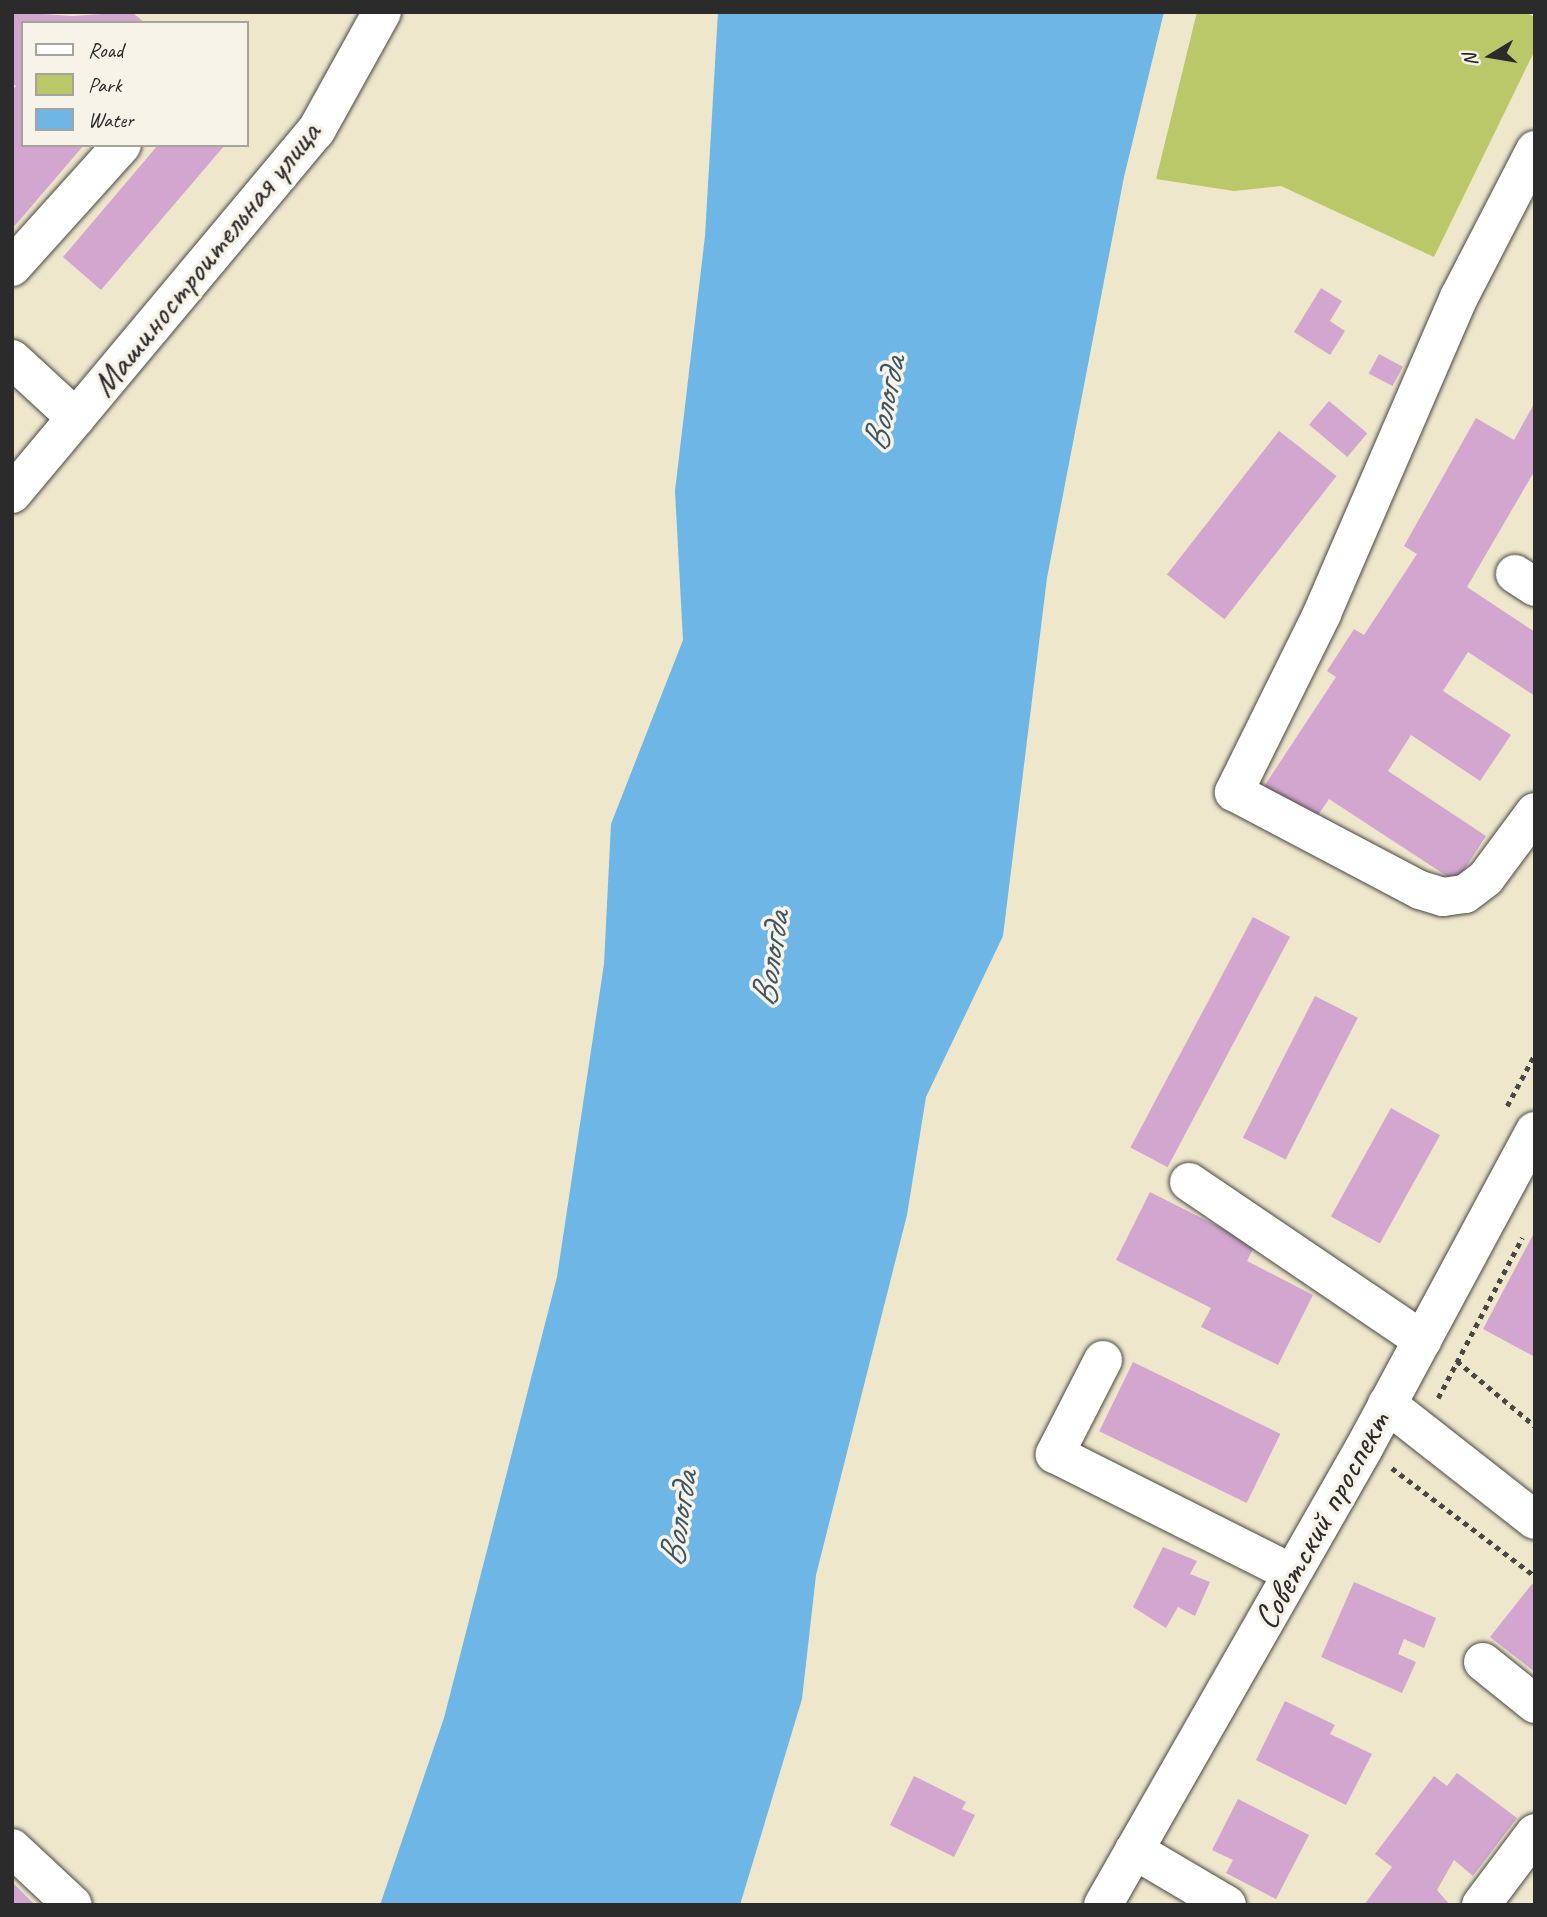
<!DOCTYPE html>
<html>
<head>
<meta charset="utf-8">
<style>
	body { margin:0 }
	#map { position:relative; width:1547px; height:1917px; overflow:hidden; background:#efe7cc; font-family:Caveat,sans-serif }
	div>[style] { position:absolute }
	[style*='--x'] { left:calc(var(--x)*1px); top:calc(var(--y)*1px); width:calc(var(--w)*1px); rotate:calc(var(--a)*1deg) }
	.green>* { inset:0; background:#bbc86a }
	.water>* { inset:0; background:#6db6e5 }
	.building>* { inset:0; background:#d2a6cf; transform-origin:0 0 }
	.path>* { height:4.5px; margin-top:-2.25px; transform-origin:0; background:repeating-linear-gradient(90deg,#484743 0 5px,transparent 0 10px) }
	.roads { filter:drop-shadow(0 0 2px #484743) drop-shadow(0 0 2px #484743) }
	.minor>* { height:38px; margin:-19px; padding:0 19px; transform-origin:19px; border-radius:19px; background:#fff }
	span { translate:-50% -50%; white-space:nowrap; text-align:center; line-height:1.15; -webkit-text-stroke:7px #f7f3e8; paint-order:stroke }
	.street-label { font-size:35px; color:#2b2b2b }
	.water-label { font-size:37px; color:#3f5563; font-style:italic }
	.frame { position:absolute; inset:0; border:14px solid #2b2b2b; pointer-events:none }
	.legend { position:absolute; left:21px; top:21px; width:228px; height:126px; box-sizing:border-box; background:#f7f3e8; border:2px solid #a5a39c; margin:0; padding:9px 12px; list-style:none; font-size:21px; color:#2b2b2b }
	.legend li { display:flex; align-items:center; gap:14px; height:35px }
	.legend b { width:35px; border:2px solid #a5a39c }
	.north { position:absolute; left:1456px; top:21px; width:70px; height:70px; -webkit-text-stroke:5px #f7f3e8; paint-order:stroke; rotate:259deg; font-size:19px; font-weight:700; line-height:28px; text-align:center; color:#2b2b2b }
	.north::after { content:''; display:block; margin:auto; width:24px; height:32px; background:#2b2b2b; clip-path:polygon(50% 0,100% 100%,50% 72%,0 100%) }
</style>
</head>
<body>
<div id="map">
	<div class="green">
		<div style="clip-path:polygon(1197px 12px,1525px 12px,1535px 17px,1535px 50px,1434px 257px,1281px 186px,1234px 191px,1156px 179px)"></div>
	</div>
	<div class="water">
		<div style="clip-path:polygon(718px 12px,1164px 12px,1124px 177px,1047px 578px,1003px 936px,926px 1097px,907px 1215px,816px 1575px,802px 1699px,740px 1905px,380px 1905px,444px 1718px,557px 1277px,604px 964px,611px 824px,683px 640px,675px 491px,705px 236px)"></div>
	</div>
	<div class="building">
		<div style="clip-path:polygon(12px 12px,73px 16px,132px 12px,145px 23px,23px 23px,23px 145px,84px 145px,12px 229px,12px 91px,16px 86px,12px 83px)"></div>
		<div style="clip-path:polygon(158px 145px,225px 145px,101px 290px,63px 257px)"></div>
		<div style="clip-path:polygon(1321px 288px,1342px 301px,1330px 321px,1345px 331px,1330px 355px,1294px 332px)"></div>
		<div style="left:1379px;top:354px;width:27px;height:22px;rotate:28deg"></div>
		<div style="left:1329px;top:401px;width:50px;height:31px;rotate:40deg"></div>
		<div style="clip-path:polygon(1535px 402px,1535px 470px,1467px 587px,1535px 632px,1535px 696px,1468px 652px,1443px 691px,1511px 735px,1480px 781px,1411px 735px,1388px 771px,1486px 836px,1456px 882px,1329px 799px,1312px 824px,1261px 791px,1336px 677px,1327px 671px,1354px 629px,1364px 635px,1417px 554px,1404px 546px,1476px 418px,1514px 440px)"></div>
		<div style="left:1279px;top:431px;width:73px;height:182px;rotate:38deg"></div>
		<div style="left:1253px;top:917px;width:42px;height:261px;rotate:28deg"></div>
		<div style="left:1315px;top:996px;width:48px;height:159px;rotate:27deg"></div>
		<div style="left:1391px;top:1108px;width:56px;height:124px;rotate:29deg"></div>
		<div style="clip-path:polygon(1150px 1192px,1255px 1245px,1247px 1261px,1313px 1295px,1278px 1365px,1201px 1327px,1211px 1308px,1116px 1260px)"></div>
		<div style="clip-path:polygon(1535px 1231px,1535px 1357px,1483px 1329px)"></div>
		<div style="left:1133px;top:1362px;width:164px;height:77px;rotate:26deg"></div>
		<div style="clip-path:polygon(1163px 1547px,1197px 1561px,1190px 1574px,1210px 1582px,1195px 1616px,1178px 1607px,1166px 1628px,1133px 1607px)"></div>
		<div style="clip-path:polygon(1354px 1582px,1436px 1618px,1424px 1648px,1404px 1639px,1398px 1654px,1416px 1662px,1402px 1693px,1321px 1657px)"></div>
		<div style="clip-path:polygon(1532px 1584px,1535px 1586px,1535px 1672px,1490px 1637px)"></div>
		<div style="clip-path:polygon(1285px 1701px,1335px 1725px,1330px 1734px,1372px 1754px,1346px 1805px,1256px 1760px)"></div>
		<div style="clip-path:polygon(1457px 1773px,1517px 1818px,1473px 1876px,1454px 1860px,1437px 1890px,1450px 1905px,1364px 1905px,1392px 1867px,1375px 1854px,1434px 1776px,1447px 1786px)"></div>
		<div style="clip-path:polygon(914px 1776px,966px 1802px,962px 1809px,975px 1815px,954px 1857px,890px 1825px)"></div>
		<div style="clip-path:polygon(1238px 1799px,1309px 1835px,1276px 1899px,1226px 1873px,1233px 1860px,1212px 1850px)"></div>
		<div style="clip-path:polygon(12px 1882px,35px 1905px,12px 1905px)"></div>
	</div>
	<div class="path">
		<div style="--x:1507;--y:1106;--w:59;--a:-61.7"></div>
		<div style="--x:1457;--y:1361;--w:102;--a:39.8"></div>
		<div style="--x:1438;--y:1398;--w:181;--a:-62.3"></div>
		<div style="--x:1392;--y:1468;--w:179;--a:37.1"></div>
	</div>
	<div class="roads">
		<div class="minor">
			<div style="--x:1535;--y:150;--w:165;--a:117.3"></div>
			<div style="--x:1459;--y:297;--w:345;--a:113.4"></div>
			<div style="--x:1322;--y:614;--w:199;--a:116.3"></div>
			<div style="--x:1234;--y:792;--w:210;--a:27.8"></div>
			<div style="--x:1420;--y:890;--w:24;--a:17"></div>
			<div style="--x:1443;--y:897;--w:22;--a:-8"></div>
			<div style="--x:1465;--y:894;--w:26;--a:-37"></div>
			<div style="--x:1486;--y:878;--w:82;--a:-53.4"></div>
			<div style="--x:12;--y:267;--w:164;--a:-48"></div>
			<div style="--x:12;--y:359;--w:87;--a:42.7"></div>
			<div style="--x:12;--y:494;--w:473;--a:-50.1"></div>
			<div style="--x:316;--y:131;--w:136;--a:-61"></div>
			<div style="--x:1515;--y:574;--w:24;--a:33"></div>
			<div style="--x:1189;--y:1182;--w:282;--a:34.1"></div>
			<div style="--x:1103;--y:1360;--w:106;--a:117.1"></div>
			<div style="--x:1055;--y:1454;--w:265;--a:26.7"></div>
			<div style="--x:1387;--y:1404;--w:188;--a:38.1"></div>
			<div style="--x:1483;--y:1662;--w:67;--a:38.9"></div>
			<div style="--x:12;--y:1848;--w:83;--a:43.1"></div>
			<div style="--x:1134;--y:1850;--w:108;--a:30.6"></div>
			<div style="--x:1103;--y:1905;--w:526;--a:-60.27"></div>
			<div style="--x:1364;--y:1448;--w:360;--a:-61.7"></div>
			<div style="--x:1481;--y:1905;--w:90;--a:-53.1"></div>
		</div>
	</div>
	<div class="street-label">
		<span style="left:206px;top:259px;rotate:-51deg">Машиностроительная улица</span>
		<span style="left:1322px;top:1520px;rotate:-61deg">Советский проспект</span>
	</div>
	<div class="water-label">
		<span style="left:884px;top:404px;rotate:-78deg">Вологда</span>
		<span style="left:770px;top:959px;rotate:-81deg">Вологда</span>
		<span style="left:678px;top:1519px;rotate:-81deg">Вологда</span>
	</div>
	<div class="frame"></div>
	<ul class="legend">
	<li><b style="height:9px;background:#fff"></b>Road</li>
	<li><b style="height:19px;background:#bbc86a"></b>Park</li>
	<li><b style="height:19px;background:#6db6e5"></b>Water</li>
	</ul>
	<div class="north">N</div>
</div>
</body>
</html>
